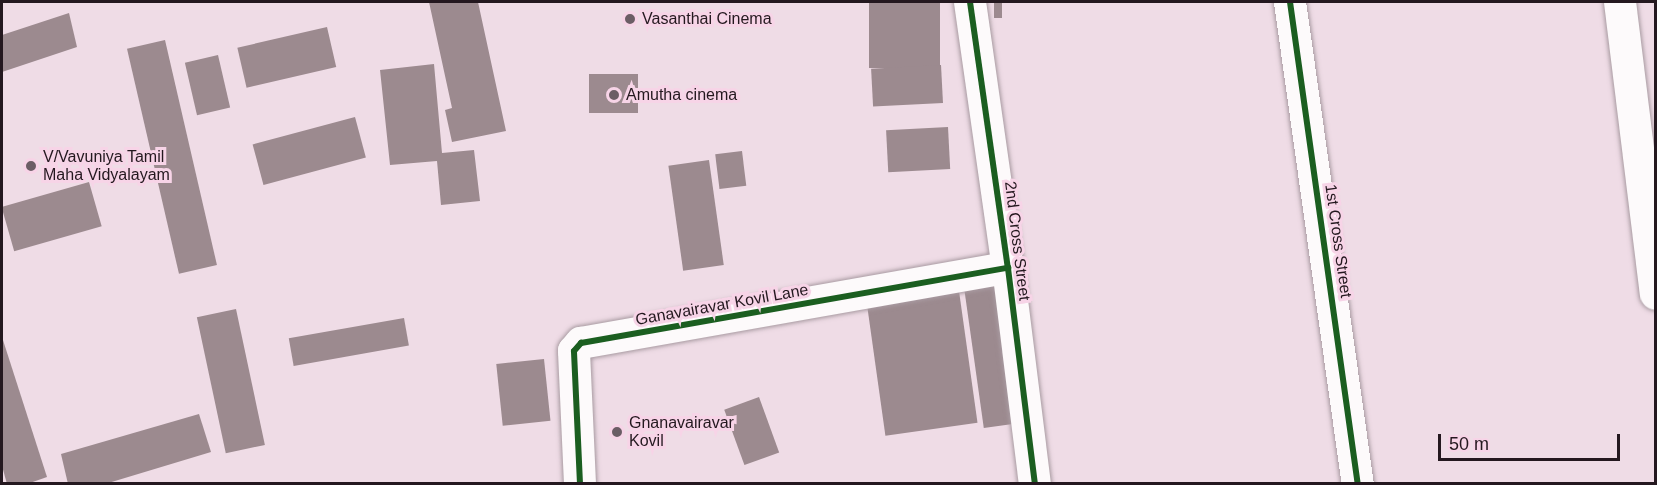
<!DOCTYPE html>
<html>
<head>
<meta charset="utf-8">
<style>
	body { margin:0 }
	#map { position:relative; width:1657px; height:485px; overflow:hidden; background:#efdce6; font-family:Helvetica,sans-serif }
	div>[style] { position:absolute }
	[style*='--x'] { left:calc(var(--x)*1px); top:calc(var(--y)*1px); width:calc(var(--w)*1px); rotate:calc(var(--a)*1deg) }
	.building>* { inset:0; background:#9c8a8f; transform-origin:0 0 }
	.roads { filter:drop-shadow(0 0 2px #a99ba2) drop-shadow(0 0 2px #a99ba2) }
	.minor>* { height:32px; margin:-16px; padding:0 16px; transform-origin:16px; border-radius:16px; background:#fdfafb }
	.cycleway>* { height:6px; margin:-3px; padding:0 3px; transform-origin:3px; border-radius:3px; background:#1b5e20 }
	.dots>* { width:16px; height:16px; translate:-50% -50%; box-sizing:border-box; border:3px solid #f7d4e7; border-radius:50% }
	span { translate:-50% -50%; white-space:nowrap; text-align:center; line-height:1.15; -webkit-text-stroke:6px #f7d4e7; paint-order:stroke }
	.poi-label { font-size:16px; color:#24181f }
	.left { translate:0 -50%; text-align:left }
	.street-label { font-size:16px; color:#24181f }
	.frame { position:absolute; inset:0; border:3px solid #24181f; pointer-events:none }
	.scale { position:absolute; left:1438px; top:434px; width:182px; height:27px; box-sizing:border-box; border:3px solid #24181f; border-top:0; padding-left:8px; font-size:18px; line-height:21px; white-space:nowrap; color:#24181f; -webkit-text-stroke:4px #f7d4e7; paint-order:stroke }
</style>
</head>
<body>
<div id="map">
	<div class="building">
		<div style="clip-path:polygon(429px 2px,478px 2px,506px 131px,452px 142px,445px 110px,452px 108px)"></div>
		<div style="left:869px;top:2px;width:71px;height:66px"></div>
		<div style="left:994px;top:2px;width:8px;height:16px"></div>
		<div style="clip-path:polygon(69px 13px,77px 47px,2px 72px,2px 35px)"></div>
		<div style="left:327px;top:27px;width:41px;height:92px;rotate:77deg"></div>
		<div style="left:165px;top:40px;width:231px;height:39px;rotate:77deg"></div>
		<div style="left:218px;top:55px;width:54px;height:34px;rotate:77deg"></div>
		<div style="clip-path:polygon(434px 64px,442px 153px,474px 150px,480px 201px,441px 205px,437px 161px,390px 165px,380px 70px)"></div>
		<div style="left:941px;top:65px;width:38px;height:70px;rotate:87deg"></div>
		<div style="left:638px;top:74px;width:39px;height:49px;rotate:90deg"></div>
		<div style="left:355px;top:117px;width:42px;height:106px;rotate:75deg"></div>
		<div style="left:948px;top:127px;width:42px;height:62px;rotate:87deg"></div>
		<div style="left:742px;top:151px;width:35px;height:27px;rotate:83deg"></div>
		<div style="left:709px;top:160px;width:106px;height:41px;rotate:82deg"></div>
		<div style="left:89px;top:182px;width:46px;height:91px;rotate:74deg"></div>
		<div style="left:995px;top:285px;width:140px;height:31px;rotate:82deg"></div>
		<div style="left:959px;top:291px;width:133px;height:93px;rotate:82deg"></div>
		<div style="left:236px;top:309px;width:139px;height:40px;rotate:78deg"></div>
		<div style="left:404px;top:318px;width:28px;height:117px;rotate:80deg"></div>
		<div style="clip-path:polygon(2px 337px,47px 477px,27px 484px,7px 484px,2px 466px)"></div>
		<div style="left:544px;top:359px;width:62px;height:48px;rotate:84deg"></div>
		<div style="left:759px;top:397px;width:59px;height:37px;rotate:70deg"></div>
		<div style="clip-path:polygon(199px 414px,211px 452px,105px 484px,68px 484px,61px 454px)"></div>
	</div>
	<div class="roads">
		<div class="minor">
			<div style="--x:970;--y:2;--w:269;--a:81.9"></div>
			<div style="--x:1008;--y:268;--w:218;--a:82.9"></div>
			<div style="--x:1290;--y:2;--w:487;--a:82"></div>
			<div style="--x:1620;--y:2;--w:294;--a:83"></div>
			<div style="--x:580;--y:484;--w:133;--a:-92.6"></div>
			<div style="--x:574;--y:351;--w:11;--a:-49"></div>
			<div style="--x:581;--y:343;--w:434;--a:-10"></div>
		</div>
	</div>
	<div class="cycleway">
		<div style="--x:970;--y:2;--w:269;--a:81.9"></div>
		<div style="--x:1008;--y:268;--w:218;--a:82.9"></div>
		<div style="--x:1290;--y:2;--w:487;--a:82"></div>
		<div style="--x:580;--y:484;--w:133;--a:-92.6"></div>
		<div style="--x:574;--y:351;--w:11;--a:-49"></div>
		<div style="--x:581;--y:343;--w:434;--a:-10"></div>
	</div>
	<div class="dots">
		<div style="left:630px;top:19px;background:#6b5d65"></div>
		<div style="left:614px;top:95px;background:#6b5d65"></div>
		<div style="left:31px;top:166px;background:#6b5d65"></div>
		<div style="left:617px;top:432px;background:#6b5d65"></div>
	</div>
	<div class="poi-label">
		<span class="left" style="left:642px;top:19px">Vasanthai Cinema</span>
		<span class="left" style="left:626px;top:95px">Amutha cinema</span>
		<span class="left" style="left:43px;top:166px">V/Vavuniya Tamil<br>Maha Vidyalayam</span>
		<span class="left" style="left:629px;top:432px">Gnanavairavar<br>Kovil</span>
	</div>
	<div class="street-label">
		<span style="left:1017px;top:241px;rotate:83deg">2nd Cross Street</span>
		<span style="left:1338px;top:241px;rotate:82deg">1st Cross Street</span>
		<span style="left:722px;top:305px;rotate:-10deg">Ganavairavar Kovil Lane</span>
	</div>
	<div class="frame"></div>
	<div class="scale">50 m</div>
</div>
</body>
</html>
